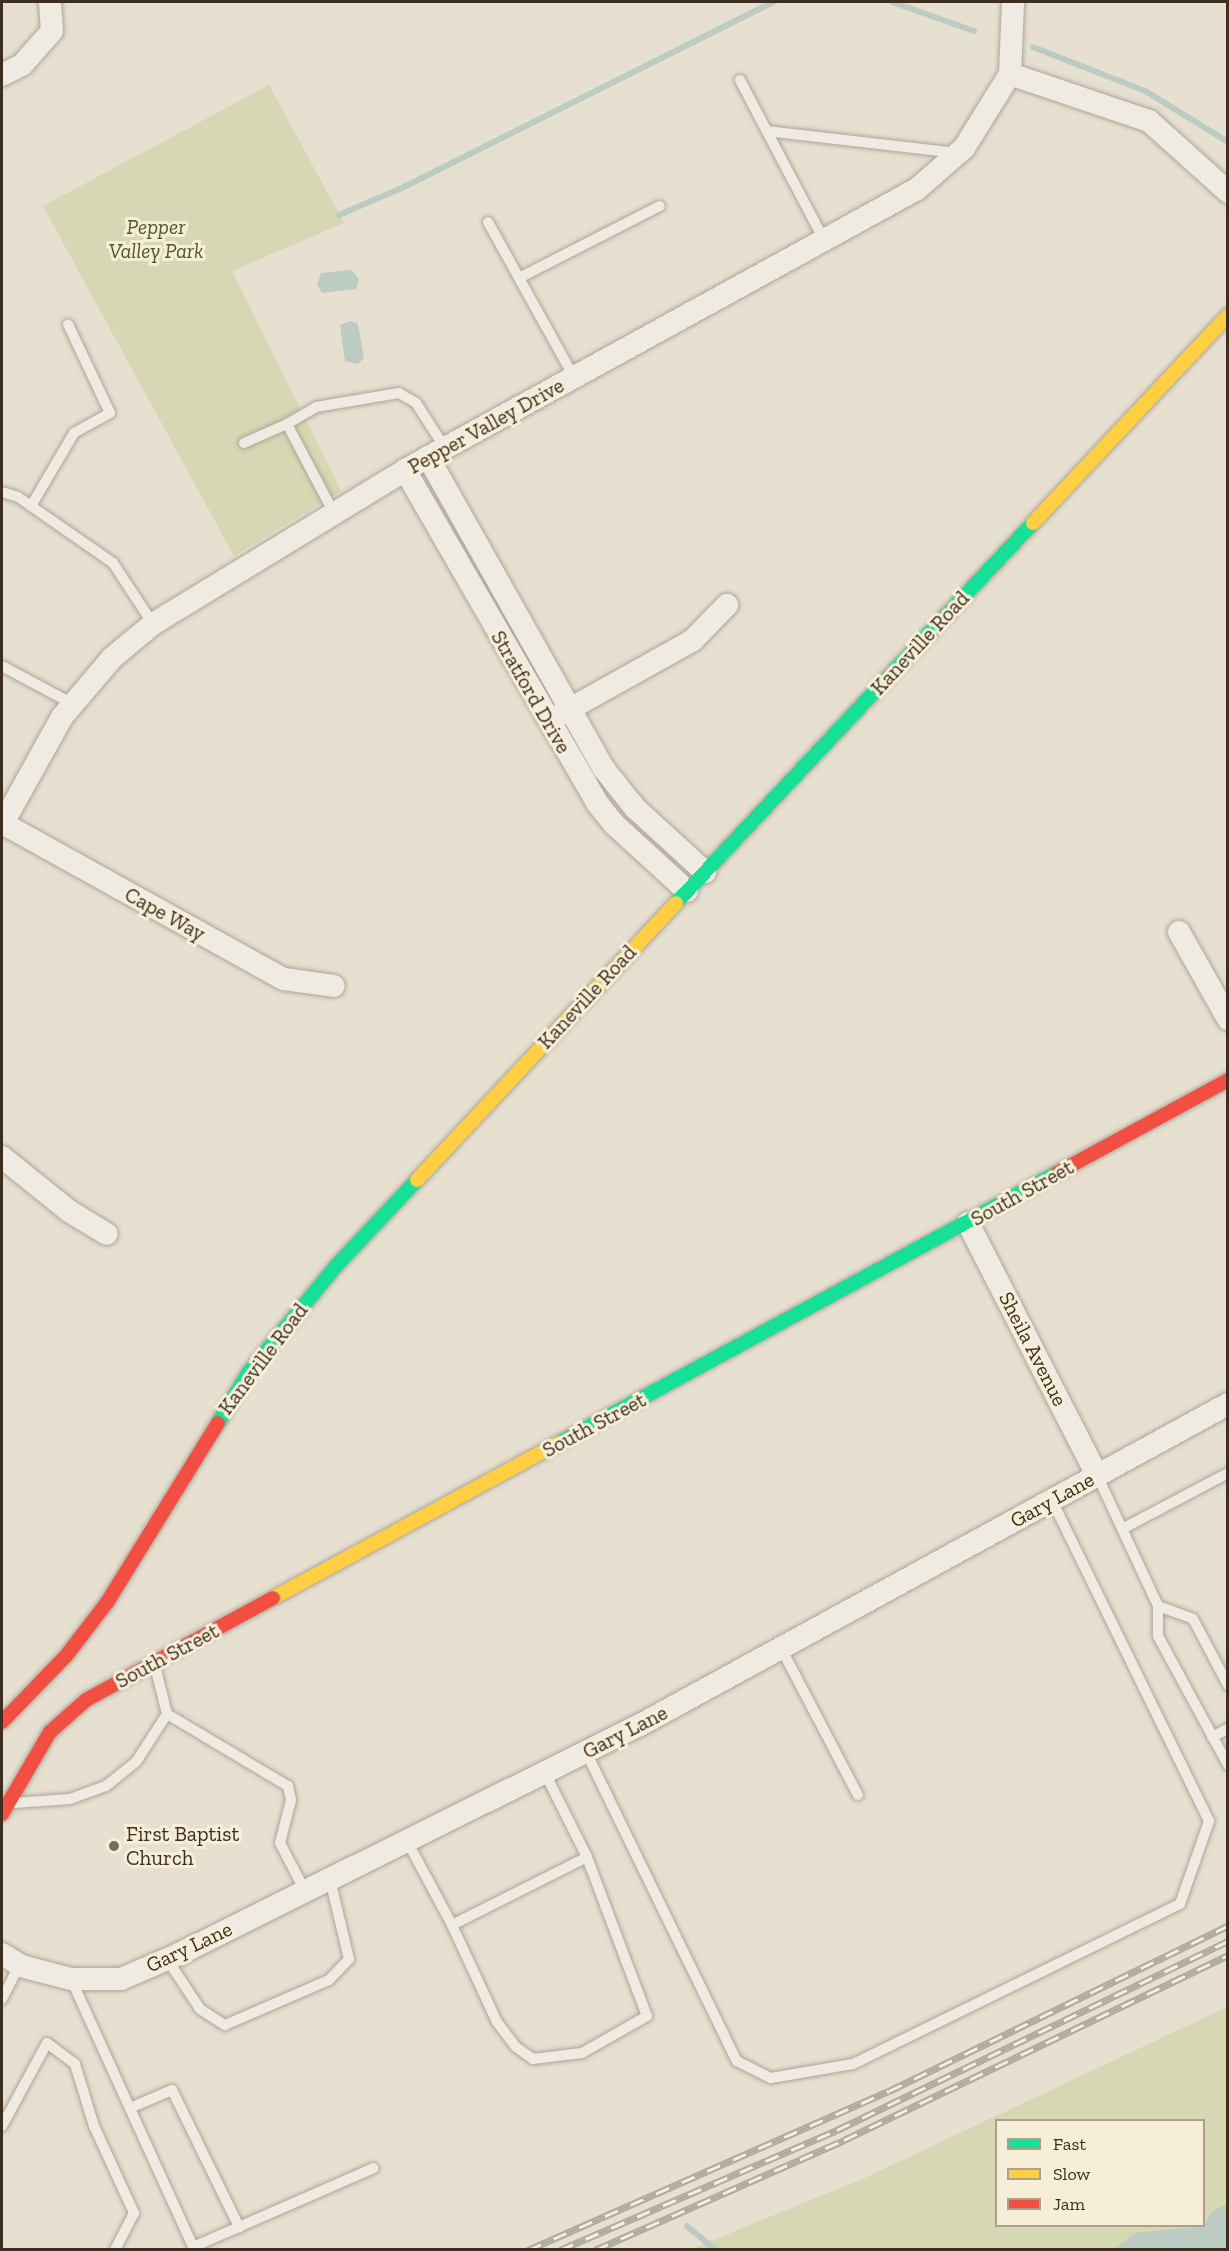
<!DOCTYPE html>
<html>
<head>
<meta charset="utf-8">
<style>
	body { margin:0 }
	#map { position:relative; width:1229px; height:2251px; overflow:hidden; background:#e7e0d1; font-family:"Zilla Slab",serif }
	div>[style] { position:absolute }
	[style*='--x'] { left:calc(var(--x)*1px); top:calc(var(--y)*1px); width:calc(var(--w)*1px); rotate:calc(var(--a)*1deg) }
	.green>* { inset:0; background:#d6d7b3 }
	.water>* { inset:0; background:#bcccc2 }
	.stream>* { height:6px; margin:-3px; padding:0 3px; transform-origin:3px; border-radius:3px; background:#bcccc2 }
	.roads { filter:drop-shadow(0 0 2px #ada599) drop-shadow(0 0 2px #ada599) }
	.lane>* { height:10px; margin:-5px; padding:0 5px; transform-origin:5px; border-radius:5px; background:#efebe3 }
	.street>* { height:22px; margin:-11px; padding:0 11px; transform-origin:11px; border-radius:11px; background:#efebe3 }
	.fast>* { height:14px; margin:-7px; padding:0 7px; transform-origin:7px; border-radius:7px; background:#16e098 }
	.slow>* { height:14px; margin:-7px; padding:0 7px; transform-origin:7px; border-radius:7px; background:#ffcf43 }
	.jam>* { height:14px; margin:-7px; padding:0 7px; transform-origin:7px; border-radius:7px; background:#f24e42 }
	.rail>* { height:7px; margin-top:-3.5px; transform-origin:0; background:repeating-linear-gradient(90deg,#f7eed8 0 14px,#afaaa2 0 28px); box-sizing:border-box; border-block:2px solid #afaaa2 }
	.dots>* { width:16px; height:16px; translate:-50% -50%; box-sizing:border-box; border:3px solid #f7eed8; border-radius:50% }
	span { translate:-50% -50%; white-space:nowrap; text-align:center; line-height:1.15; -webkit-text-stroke:6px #f7eed8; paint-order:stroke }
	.park-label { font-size:21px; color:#4d5a26; font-style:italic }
	.street-label { font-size:21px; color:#3d2e20 }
	.poi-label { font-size:21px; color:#3d2e20 }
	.left { translate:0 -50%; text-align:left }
	.frame { position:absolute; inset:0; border:3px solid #3d2e20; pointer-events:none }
	.legend { position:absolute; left:995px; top:2119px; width:210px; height:108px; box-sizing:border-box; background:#f7eed8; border:2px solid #ada18e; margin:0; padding:8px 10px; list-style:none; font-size:18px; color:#3d2e20 }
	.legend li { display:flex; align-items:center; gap:12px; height:30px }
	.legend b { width:30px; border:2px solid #ada18e }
</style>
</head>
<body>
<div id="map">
	<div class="green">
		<div style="clip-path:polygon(269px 85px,344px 223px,232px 271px,341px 491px,234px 556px,43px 206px)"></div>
		<div style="clip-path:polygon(evenodd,1227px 2007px,1227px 2249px,689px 2250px,862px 2179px,1227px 2007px,996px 2120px,1204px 2120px,1204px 2226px,996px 2226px,996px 2120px)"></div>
	</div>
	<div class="water">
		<div style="clip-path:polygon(352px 270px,359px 279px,356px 289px,322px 293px,317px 285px,321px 273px)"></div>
		<div style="clip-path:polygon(351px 321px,358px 324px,364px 358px,358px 364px,345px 361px,340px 325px)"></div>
		<div style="clip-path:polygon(1227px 2204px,1227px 2249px,1114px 2249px,1135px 2233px,1204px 2226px,1212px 2212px)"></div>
	</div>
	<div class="stream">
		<div style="--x:892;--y:2;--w:87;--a:19.5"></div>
		<div style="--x:1033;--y:47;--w:123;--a:21.5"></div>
		<div style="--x:1147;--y:92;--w:95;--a:31.7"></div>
		<div style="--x:339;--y:215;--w:71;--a:-23.3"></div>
		<div style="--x:404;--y:187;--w:414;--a:-26.6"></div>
		<div style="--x:687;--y:2226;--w:38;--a:40"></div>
	</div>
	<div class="roads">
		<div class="lane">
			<div style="--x:740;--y:80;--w:181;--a:62.3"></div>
			<div style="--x:767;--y:131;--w:191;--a:6.6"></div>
			<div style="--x:488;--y:222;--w:177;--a:61"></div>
			<div style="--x:519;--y:278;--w:158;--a:-27.1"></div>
			<div style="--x:287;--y:424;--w:34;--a:-30"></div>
			<div style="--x:316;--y:407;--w:84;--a:-9.6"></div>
			<div style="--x:399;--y:393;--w:20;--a:30"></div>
			<div style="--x:416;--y:403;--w:54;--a:57.2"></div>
			<div style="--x:244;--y:443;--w:47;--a:-23.8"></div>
			<div style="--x:287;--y:424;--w:101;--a:62.2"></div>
			<div style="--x:2;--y:492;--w:17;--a:17"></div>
			<div style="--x:18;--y:497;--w:116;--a:34.8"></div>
			<div style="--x:113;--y:563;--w:73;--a:56.7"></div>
			<div style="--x:31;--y:506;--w:85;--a:-59.5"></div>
			<div style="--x:74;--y:433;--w:41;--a:-29.1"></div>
			<div style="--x:110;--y:413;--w:98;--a:-115.3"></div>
			<div style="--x:2;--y:666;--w:81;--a:28.2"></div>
			<div style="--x:1097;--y:1475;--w:145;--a:65"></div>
			<div style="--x:1158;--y:1606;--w:37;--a:20"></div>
			<div style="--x:1193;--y:1619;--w:75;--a:62.1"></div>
			<div style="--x:1122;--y:1529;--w:120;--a:-27.8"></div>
			<div style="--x:1158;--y:1606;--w:30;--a:90"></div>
			<div style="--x:1158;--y:1636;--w:147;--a:61.5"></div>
			<div style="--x:781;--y:1648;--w:166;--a:62.4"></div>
			<div style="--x:167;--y:1714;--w:141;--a:30.8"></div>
			<div style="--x:288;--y:1786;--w:14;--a:78"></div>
			<div style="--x:291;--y:1800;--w:44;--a:104.3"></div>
			<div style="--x:280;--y:1843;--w:54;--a:62.5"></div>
			<div style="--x:1212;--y:1737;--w:18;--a:-27"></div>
			<div style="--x:586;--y:1752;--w:344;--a:64"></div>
			<div style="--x:737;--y:2061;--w:38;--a:27"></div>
			<div style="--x:771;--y:2078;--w:83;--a:-9.7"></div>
			<div style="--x:853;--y:2064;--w:364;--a:-26.1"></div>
			<div style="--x:1180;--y:1904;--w:88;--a:-70.7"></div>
			<div style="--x:1209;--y:1821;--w:357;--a:-116.1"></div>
			<div style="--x:14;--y:1803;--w:56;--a:-4.1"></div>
			<div style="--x:70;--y:1799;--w:38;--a:-20"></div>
			<div style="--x:106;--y:1786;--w:38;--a:-39"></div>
			<div style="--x:136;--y:1762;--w:57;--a:-57.1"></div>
			<div style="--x:167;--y:1714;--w:49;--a:-104"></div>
			<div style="--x:407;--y:1841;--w:95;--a:61.8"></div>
			<div style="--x:452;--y:1925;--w:151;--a:-26.7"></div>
			<div style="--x:587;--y:1857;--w:94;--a:-116.6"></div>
			<div style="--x:452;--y:1925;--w:107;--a:65.1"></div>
			<div style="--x:497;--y:2022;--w:31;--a:53"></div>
			<div style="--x:516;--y:2047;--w:21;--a:35"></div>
			<div style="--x:533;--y:2059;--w:49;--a:-7"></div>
			<div style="--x:582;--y:2053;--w:75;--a:-29.6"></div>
			<div style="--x:647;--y:2016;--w:170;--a:-110.7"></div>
			<div style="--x:167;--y:1959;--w:60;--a:56.6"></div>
			<div style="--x:200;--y:2009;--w:30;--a:33"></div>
			<div style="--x:225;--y:2025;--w:113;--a:-23.4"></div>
			<div style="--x:329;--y:1980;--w:29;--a:-46"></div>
			<div style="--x:349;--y:1959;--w:82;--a:-103.4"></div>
			<div style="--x:71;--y:1979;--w:294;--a:65.5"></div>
			<div style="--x:193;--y:2247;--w:197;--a:-23.6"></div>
			<div style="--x:2;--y:1999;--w:38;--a:-63"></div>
			<div style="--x:130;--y:2108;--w:46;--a:-23.2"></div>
			<div style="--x:172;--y:2090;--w:153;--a:63.9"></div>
			<div style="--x:2;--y:2126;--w:94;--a:-61.5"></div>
			<div style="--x:47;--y:2043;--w:35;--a:37"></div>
			<div style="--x:75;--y:2064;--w:65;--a:73"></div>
			<div style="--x:94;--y:2126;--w:96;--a:65.3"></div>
			<div style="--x:134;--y:2213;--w:42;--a:117.2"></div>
		</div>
		<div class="street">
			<div style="--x:1010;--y:74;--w:147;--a:18.7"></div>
			<div style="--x:1149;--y:121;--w:106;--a:41.9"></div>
			<div style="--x:2;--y:75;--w:22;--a:-27"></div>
			<div style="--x:22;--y:65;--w:45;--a:-48.6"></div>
			<div style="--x:52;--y:31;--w:29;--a:-94"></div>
			<div style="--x:428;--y:457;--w:358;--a:60.6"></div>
			<div style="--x:604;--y:769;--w:50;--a:51.5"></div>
			<div style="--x:635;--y:808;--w:95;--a:42.4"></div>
			<div style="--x:405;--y:470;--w:384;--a:60"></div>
			<div style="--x:597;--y:803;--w:27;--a:51"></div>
			<div style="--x:614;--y:824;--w:99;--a:42.5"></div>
			<div style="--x:559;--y:715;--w:154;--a:-29.2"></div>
			<div style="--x:693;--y:640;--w:49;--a:-45.8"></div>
			<div style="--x:2;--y:823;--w:322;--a:29"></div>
			<div style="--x:284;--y:979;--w:50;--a:8"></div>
			<div style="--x:2;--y:825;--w:124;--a:-60.9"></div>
			<div style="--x:62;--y:717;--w:77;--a:-49.7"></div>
			<div style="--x:112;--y:658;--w:53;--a:-39.7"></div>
			<div style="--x:153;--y:624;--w:295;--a:-31.4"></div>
			<div style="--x:405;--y:470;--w:584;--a:-28.76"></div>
			<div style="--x:917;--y:189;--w:62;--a:-41.1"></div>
			<div style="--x:964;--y:148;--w:87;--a:-58.1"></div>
			<div style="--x:1010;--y:74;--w:72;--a:-87.6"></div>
			<div style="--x:1179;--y:932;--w:100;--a:60.6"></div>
			<div style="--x:2;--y:1157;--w:86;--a:38.9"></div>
			<div style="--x:69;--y:1211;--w:44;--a:31.2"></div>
			<div style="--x:968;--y:1223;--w:283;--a:62.9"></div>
			<div style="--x:2;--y:1954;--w:22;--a:32"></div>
			<div style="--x:21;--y:1966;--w:52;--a:14.6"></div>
			<div style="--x:71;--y:1979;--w:50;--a:0"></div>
			<div style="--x:121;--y:1979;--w:63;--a:-23.3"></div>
			<div style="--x:179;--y:1954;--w:515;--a:-26.42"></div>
			<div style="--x:640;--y:1725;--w:670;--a:-28.63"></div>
		</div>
		<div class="fast">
			<div style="--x:676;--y:903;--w:521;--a:-46.79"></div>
			<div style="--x:218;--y:1423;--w:60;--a:-58.7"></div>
			<div style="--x:249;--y:1372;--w:137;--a:-50.6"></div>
			<div style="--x:336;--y:1266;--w:118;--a:-46.7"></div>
			<div style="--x:559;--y:1443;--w:566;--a:-28.47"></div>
		</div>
		<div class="slow">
			<div style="--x:1033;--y:523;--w:285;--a:-46.8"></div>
			<div style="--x:417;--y:1180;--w:379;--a:-46.9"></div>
			<div style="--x:273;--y:1598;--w:325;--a:-28.5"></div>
		</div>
		<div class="jam">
			<div style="--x:1057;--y:1173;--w:195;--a:-28.5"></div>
			<div style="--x:2;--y:1722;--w:92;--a:-45.9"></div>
			<div style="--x:66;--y:1656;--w:69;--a:-52.6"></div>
			<div style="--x:108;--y:1601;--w:209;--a:-58.3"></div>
			<div style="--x:2;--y:1814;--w:95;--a:-59.7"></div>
			<div style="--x:50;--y:1732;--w:48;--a:-41.6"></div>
			<div style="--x:86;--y:1700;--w:213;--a:-28.6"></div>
		</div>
	</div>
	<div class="rail">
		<div style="--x:528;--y:2250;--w:394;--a:-23.8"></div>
		<div style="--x:889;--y:2091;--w:377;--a:-26"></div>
		<div style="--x:560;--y:2250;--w:302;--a:-23.4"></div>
		<div style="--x:837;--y:2130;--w:434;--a:-25.8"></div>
		<div style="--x:595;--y:2250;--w:272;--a:-23.8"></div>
		<div style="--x:844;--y:2140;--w:426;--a:-25.7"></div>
	</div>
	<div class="dots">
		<div style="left:114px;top:1846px;background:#786c5e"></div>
	</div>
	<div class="park-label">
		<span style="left:156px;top:239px">Pepper<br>Valley Park</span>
	</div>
	<div class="street-label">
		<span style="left:486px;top:426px;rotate:-29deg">Pepper Valley Drive</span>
		<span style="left:920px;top:643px;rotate:-47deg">Kaneville Road</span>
		<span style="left:531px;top:692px;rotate:60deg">Stratford Drive</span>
		<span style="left:165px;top:914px;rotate:29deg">Cape Way</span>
		<span style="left:587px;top:997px;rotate:-47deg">Kaneville Road</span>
		<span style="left:1022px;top:1193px;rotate:-29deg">South Street</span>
		<span style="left:1033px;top:1349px;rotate:63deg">Sheila Avenue</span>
		<span style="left:263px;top:1359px;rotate:-53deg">Kaneville Road</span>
		<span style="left:594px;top:1425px;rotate:-28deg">South Street</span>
		<span style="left:1052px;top:1500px;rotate:-29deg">Gary Lane</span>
		<span style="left:167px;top:1656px;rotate:-28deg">South Street</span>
		<span style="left:625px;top:1732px;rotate:-27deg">Gary Lane</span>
		<span style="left:189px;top:1947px;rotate:-25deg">Gary Lane</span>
	</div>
	<div class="poi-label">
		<span class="left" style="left:126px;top:1846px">First Baptist<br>Church</span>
	</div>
	<div class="frame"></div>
	<ul class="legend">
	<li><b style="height:8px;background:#16e098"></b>Fast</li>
	<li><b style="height:8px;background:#ffcf43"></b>Slow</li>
	<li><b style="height:8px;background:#f24e42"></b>Jam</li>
	</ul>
</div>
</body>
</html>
